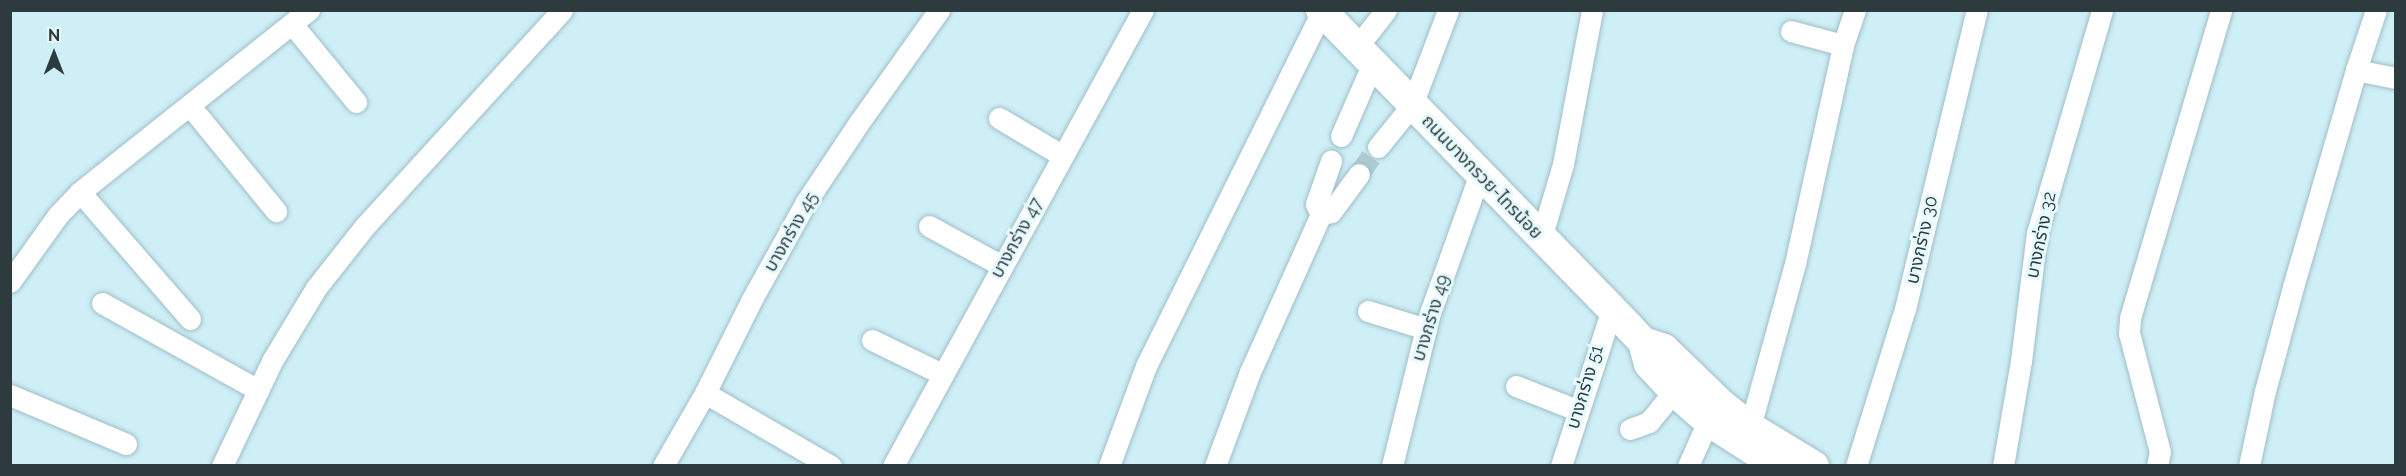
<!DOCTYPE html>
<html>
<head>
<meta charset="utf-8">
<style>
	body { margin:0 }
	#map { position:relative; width:2406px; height:476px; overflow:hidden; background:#cfeff7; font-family:Raleway,"Noto Sans Thai",sans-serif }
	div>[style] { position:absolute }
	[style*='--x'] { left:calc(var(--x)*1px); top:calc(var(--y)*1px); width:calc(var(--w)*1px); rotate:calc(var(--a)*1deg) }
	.minor-tunnel>* { height:21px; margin-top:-10.5px; transform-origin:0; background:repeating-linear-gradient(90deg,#afcbd2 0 21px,transparent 0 31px) }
	.roads { filter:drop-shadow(0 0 2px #9fbec6) drop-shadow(0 0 2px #9fbec6) }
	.minor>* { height:21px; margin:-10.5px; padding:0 10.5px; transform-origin:10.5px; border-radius:10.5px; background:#fff }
	.secondary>* { height:30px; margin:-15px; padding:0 15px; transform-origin:15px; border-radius:15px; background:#fff }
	span { translate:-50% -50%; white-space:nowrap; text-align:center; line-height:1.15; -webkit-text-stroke:6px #e6fafe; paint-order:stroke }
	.street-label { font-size:18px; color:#2e3b3e }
	.frame { position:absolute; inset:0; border:12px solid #2e3b3e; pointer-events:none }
	.north { position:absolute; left:24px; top:24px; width:60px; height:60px; -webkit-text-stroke:4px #e6fafe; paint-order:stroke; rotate:0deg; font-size:16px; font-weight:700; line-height:24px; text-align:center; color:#2e3b3e }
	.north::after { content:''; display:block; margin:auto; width:21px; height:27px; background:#2e3b3e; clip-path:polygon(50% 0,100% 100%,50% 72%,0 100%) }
</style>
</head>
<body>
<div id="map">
	<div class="minor-tunnel">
		<div style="--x:1359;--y:174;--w:33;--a:-55"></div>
	</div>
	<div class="roads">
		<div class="minor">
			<div style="--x:292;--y:24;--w:101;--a:50.6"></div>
			<div style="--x:1791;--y:31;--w:54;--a:15.1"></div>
			<div style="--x:1357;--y:47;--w:47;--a:-51.9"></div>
			<div style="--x:2356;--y:70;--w:41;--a:11.3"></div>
			<div style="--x:190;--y:106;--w:136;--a:50.7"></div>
			<div style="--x:999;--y:118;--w:74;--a:30.7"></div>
			<div style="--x:1341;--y:136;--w:77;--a:-66.4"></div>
			<div style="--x:1378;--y:147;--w:54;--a:-51"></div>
			<div style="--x:1412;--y:105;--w:102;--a:-69.2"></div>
			<div style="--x:80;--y:192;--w:168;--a:49.1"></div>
			<div style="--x:1321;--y:214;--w:10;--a:-11"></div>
			<div style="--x:1331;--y:212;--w:47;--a:-53.6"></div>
			<div style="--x:1321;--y:214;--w:11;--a:-117"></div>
			<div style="--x:1316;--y:204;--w:46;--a:-70.8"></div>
			<div style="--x:929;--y:226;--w:83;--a:28.7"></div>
			<div style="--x:1541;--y:238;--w:77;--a:-73.4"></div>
			<div style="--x:1563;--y:164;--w:157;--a:-79.3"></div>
			<div style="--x:10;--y:282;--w:82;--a:-54.4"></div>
			<div style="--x:58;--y:215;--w:32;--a:-46"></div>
			<div style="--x:80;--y:192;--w:293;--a:-38.5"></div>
			<div style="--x:102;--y:303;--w:179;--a:29.1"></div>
			<div style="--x:1368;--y:311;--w:61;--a:17.2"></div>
			<div style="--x:872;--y:340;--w:78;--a:25.9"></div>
			<div style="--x:1516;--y:386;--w:66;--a:21.5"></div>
			<div style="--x:705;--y:393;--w:146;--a:30.1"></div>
			<div style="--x:10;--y:395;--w:126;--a:22.9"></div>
			<div style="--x:1750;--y:427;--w:169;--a:-74.6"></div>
			<div style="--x:1795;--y:264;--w:224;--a:-77.6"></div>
			<div style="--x:1843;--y:45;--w:37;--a:-71"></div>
			<div style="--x:1630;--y:429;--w:20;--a:-20"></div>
			<div style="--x:1649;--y:422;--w:40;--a:-51"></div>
			<div style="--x:222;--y:466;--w:116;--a:-64.5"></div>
			<div style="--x:272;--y:361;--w:85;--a:-58.9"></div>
			<div style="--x:316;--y:288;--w:79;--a:-51.7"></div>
			<div style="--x:365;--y:226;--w:292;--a:-47.6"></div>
			<div style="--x:663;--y:466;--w:84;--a:-60.1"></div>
			<div style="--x:705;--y:393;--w:105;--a:-63.4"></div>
			<div style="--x:752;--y:299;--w:111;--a:-60.9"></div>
			<div style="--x:806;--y:202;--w:94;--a:-56.3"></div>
			<div style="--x:858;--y:124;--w:140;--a:-54.6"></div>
			<div style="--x:893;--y:466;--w:520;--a:-61.27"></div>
			<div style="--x:1109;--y:466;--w:107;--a:-69.7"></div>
			<div style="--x:1146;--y:366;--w:395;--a:-63.6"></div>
			<div style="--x:1215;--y:466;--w:100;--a:-69.6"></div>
			<div style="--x:1250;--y:372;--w:173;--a:-65.8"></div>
			<div style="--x:1392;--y:466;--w:158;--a:-76.1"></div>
			<div style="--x:1430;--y:313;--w:149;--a:-70.3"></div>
			<div style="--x:1561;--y:466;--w:165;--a:-72"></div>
			<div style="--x:1688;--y:466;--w:49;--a:-66"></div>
			<div style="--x:1856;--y:466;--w:164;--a:-72.7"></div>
			<div style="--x:1905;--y:309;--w:308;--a:-76.5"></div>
			<div style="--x:2003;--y:466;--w:107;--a:-80.3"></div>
			<div style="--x:2021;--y:361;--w:129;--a:-82.9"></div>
			<div style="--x:2037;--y:233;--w:232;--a:-73.7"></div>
			<div style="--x:2157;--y:466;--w:14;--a:-78"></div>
			<div style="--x:2160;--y:452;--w:123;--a:-104.6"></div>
			<div style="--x:2129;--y:333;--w:15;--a:-86"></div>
			<div style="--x:2130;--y:318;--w:321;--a:-73.5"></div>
			<div style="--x:2249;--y:466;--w:77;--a:-78"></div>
			<div style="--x:2265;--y:391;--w:108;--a:-74.9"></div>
			<div style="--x:2293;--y:287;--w:226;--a:-73.8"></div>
			<div style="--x:2356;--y:70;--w:63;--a:-71.6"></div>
		</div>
		<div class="secondary">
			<div style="--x:1321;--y:10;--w:441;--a:45.8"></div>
			<div style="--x:1628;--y:326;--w:22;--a:47"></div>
			<div style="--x:1643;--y:342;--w:23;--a:75"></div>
			<div style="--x:1649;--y:364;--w:37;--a:47"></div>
			<div style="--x:1674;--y:391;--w:45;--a:41.4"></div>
			<div style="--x:1708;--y:421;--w:83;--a:32.7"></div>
			<div style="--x:1643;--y:342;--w:22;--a:18"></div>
			<div style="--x:1664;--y:349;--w:81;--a:44"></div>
			<div style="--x:1722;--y:405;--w:36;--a:38"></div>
			<div style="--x:1750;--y:427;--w:75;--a:31.4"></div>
		</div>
	</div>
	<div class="street-label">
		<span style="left:1482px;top:177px;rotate:46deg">ถนนบางกรวย-ไทรน้อย</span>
		<span style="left:791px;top:232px;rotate:-60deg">บางกร่าง 45</span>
		<span style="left:2041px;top:235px;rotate:-78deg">บางกร่าง 32</span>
		<span style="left:1017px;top:238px;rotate:-61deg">บางกร่าง 47</span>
		<span style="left:1922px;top:240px;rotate:-77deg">บางกร่าง 30</span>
		<span style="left:1431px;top:318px;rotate:-73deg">บางกร่าง 49</span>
		<span style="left:1585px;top:387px;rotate:-73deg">บางกร่าง 51</span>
	</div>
	<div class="frame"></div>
	<div class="north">N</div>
</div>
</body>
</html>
